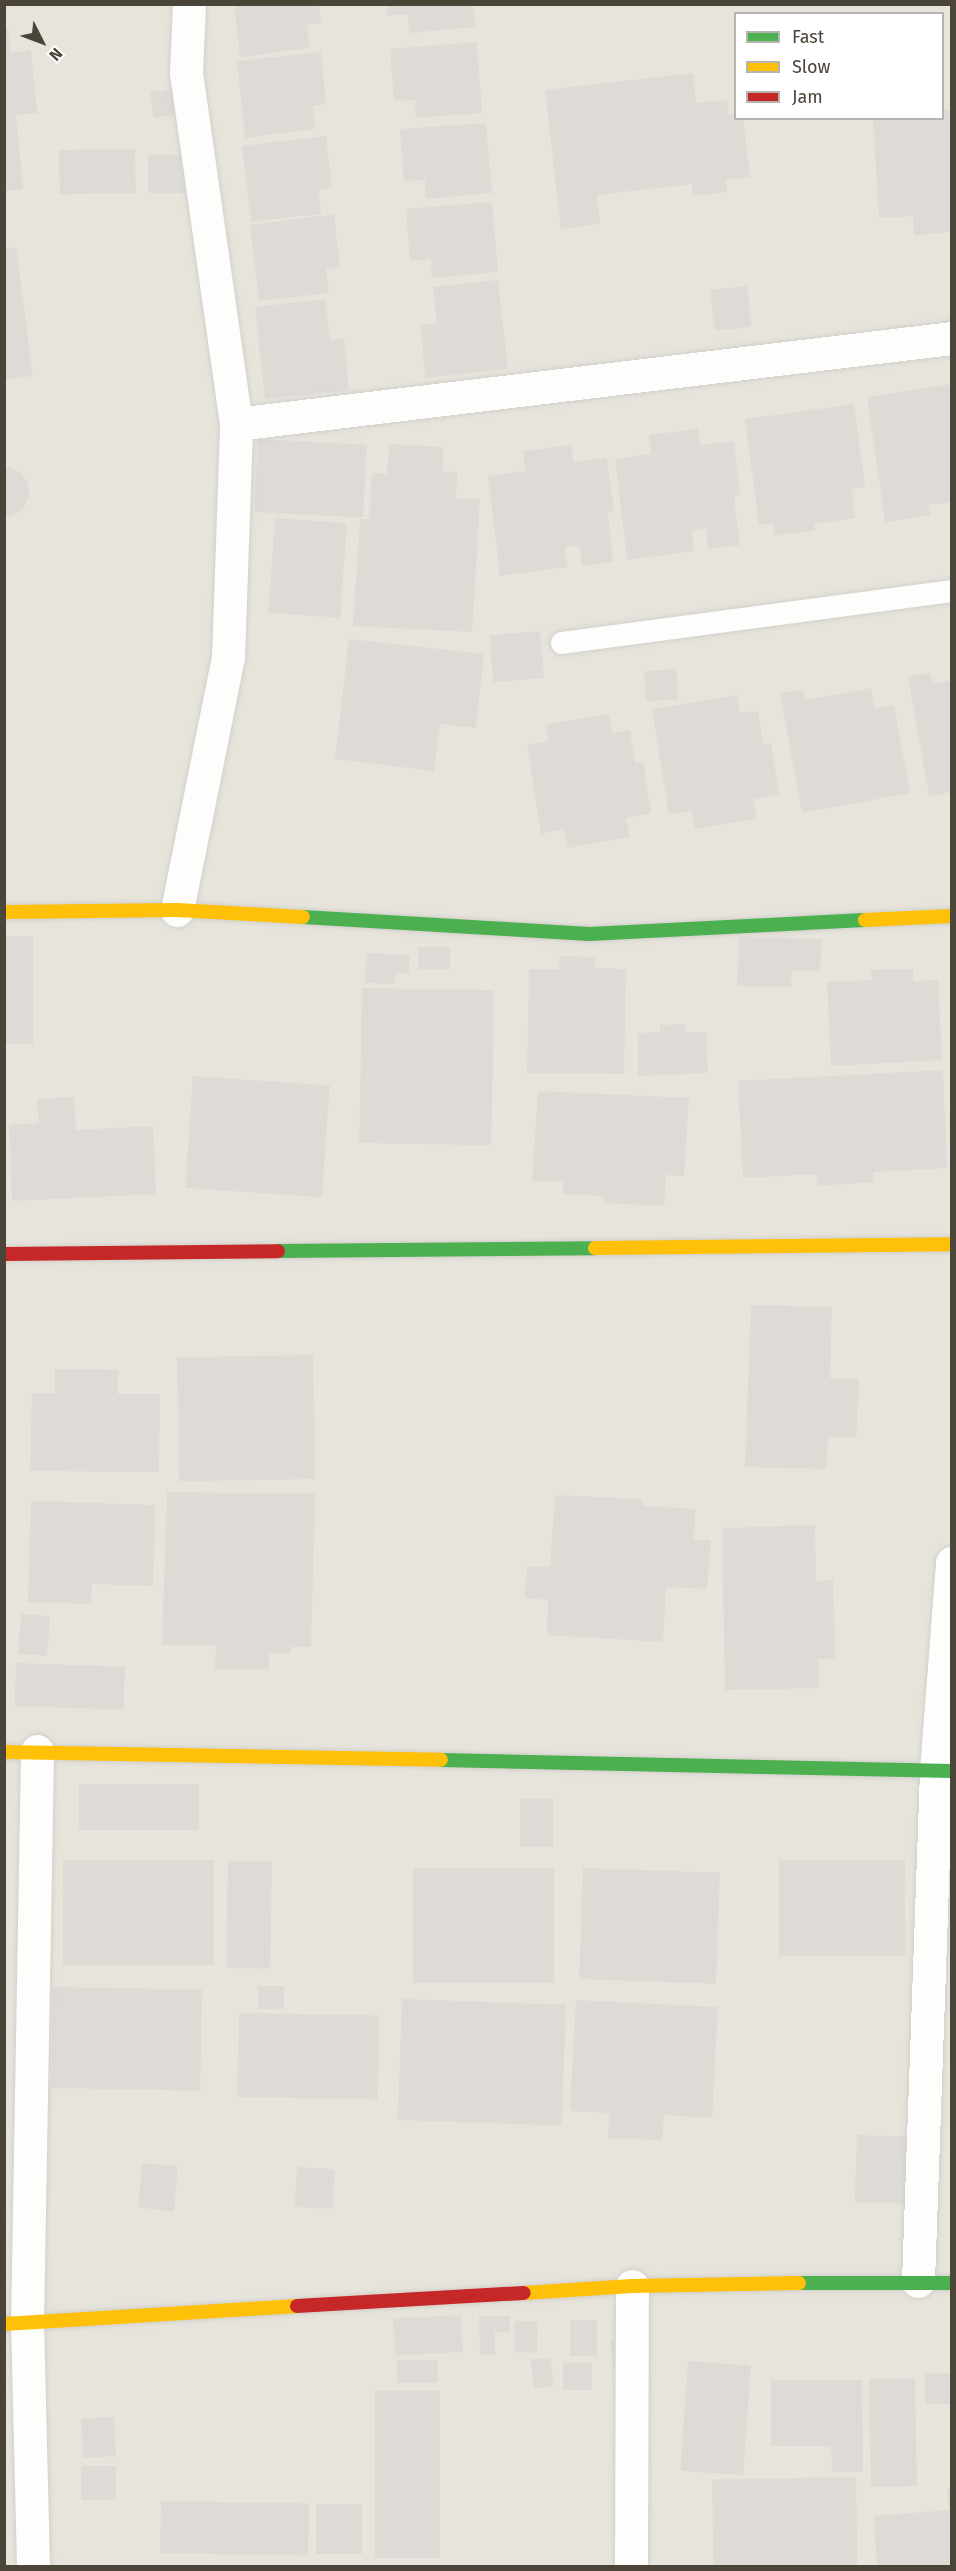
<!DOCTYPE html>
<html>
<head>
<meta charset="utf-8">
<style>
	body { margin:0 }
	#map { position:relative; width:956px; height:2571px; overflow:hidden; background:#f4f2ee; font-family:"Fira Sans",sans-serif }
	div>[style] { position:absolute }
	[style*='--x'] { left:calc(var(--x)*1px); top:calc(var(--y)*1px); width:calc(var(--w)*1px); rotate:calc(var(--a)*1deg) }
	.residential>* { inset:0; background:#e7e4dc }
	.building>* { inset:0; background:#dedbd6; transform-origin:0 0 }
	.roads { filter:drop-shadow(0 0 2px #d2d0cb) drop-shadow(0 0 2px #d2d0cb) }
	.lane>* { height:22px; margin:-11px; padding:0 11px; transform-origin:11px; border-radius:11px; background:#fdfdfc }
	.street>* { height:33px; margin:-16.5px; padding:0 16.5px; transform-origin:16.5px; border-radius:16.5px; background:#fdfdfc }
	.fast>* { height:14px; margin:-7px; padding:0 7px; transform-origin:7px; border-radius:7px; background:#4caf50 }
	.slow>* { height:14px; margin:-7px; padding:0 7px; transform-origin:7px; border-radius:7px; background:#ffc107 }
	.jam>* { height:14px; margin:-7px; padding:0 7px; transform-origin:7px; border-radius:7px; background:#c62828 }
	span { translate:-50% -50%; white-space:nowrap; text-align:center; line-height:1.15; -webkit-text-stroke:5px #fff; paint-order:stroke }
	.frame { position:absolute; inset:0; border:6px solid #4b4439; pointer-events:none }
	.legend { position:absolute; left:734px; top:12px; width:210px; height:108px; box-sizing:border-box; background:#fff; border:2px solid #b7b4b0; margin:0; padding:8px 10px; list-style:none; font-size:18px; color:#4b4439 }
	.legend li { display:flex; align-items:center; gap:12px; height:30px }
	.legend b { width:30px; border:2px solid #b7b4b0 }
	.north { position:absolute; left:12px; top:12px; width:60px; height:60px; -webkit-text-stroke:4px #fff; paint-order:stroke; rotate:132deg; font-size:16px; font-weight:700; line-height:24px; text-align:center; color:#4b4439 }
	.north::after { content:''; display:block; margin:auto; width:21px; height:27px; background:#4b4439; clip-path:polygon(50% 0,100% 100%,50% 72%,0 100%) }
</style>
</head>
<body>
<div id="map">
	<div class="residential">
		<div style="clip-path:polygon(evenodd,5px 5px,951px 5px,951px 2566px,5px 2566px,5px 5px,736px 14px,942px 14px,942px 118px,736px 118px,736px 14px)"></div>
	</div>
	<div class="building">
		<div style="clip-path:polygon(234px 4px,319px 4px,321px 23px,307px 25px,310px 48px,240px 57px)"></div>
		<div style="clip-path:polygon(386px 4px,473px 4px,475px 27px,409px 33px,408px 14px,387px 16px)"></div>
		<div style="clip-path:polygon(4px 28px,8px 28px,11px 53px,31px 50px,37px 113px,16px 115px,23px 189px,4px 191px)"></div>
		<div style="clip-path:polygon(477px 42px,482px 113px,416px 118px,415px 100px,394px 101px,390px 49px)"></div>
		<div style="clip-path:polygon(321px 52px,326px 104px,313px 106px,315px 129px,245px 138px,237px 61px)"></div>
		<div style="clip-path:polygon(693px 73px,696px 103px,727px 100px,728px 114px,736px 113px,736px 118px,743px 118px,750px 177px,726px 180px,727px 192px,693px 196px,692px 184px,597px 195px,600px 224px,561px 229px,545px 90px)"></div>
		<div style="left:183px;top:88px;width:26px;height:33px;rotate:83deg"></div>
		<div style="clip-path:polygon(942px 110px,952px 110px,952px 232px,914px 235px,913px 216px,879px 218px,873px 118px,942px 118px)"></div>
		<div style="clip-path:polygon(486px 123px,492px 193px,426px 199px,425px 180px,404px 181px,400px 129px)"></div>
		<div style="clip-path:polygon(326px 136px,332px 188px,319px 190px,321px 214px,251px 222px,242px 146px)"></div>
		<div style="left:135px;top:149px;width:44px;height:76px;rotate:89deg"></div>
		<div style="left:148px;top:155px;width:42px;height:38px"></div>
		<div style="clip-path:polygon(492px 202px,498px 272px,432px 278px,431px 259px,410px 261px,406px 209px)"></div>
		<div style="clip-path:polygon(334px 214px,340px 268px,326px 269px,329px 293px,259px 301px,250px 225px)"></div>
		<div style="clip-path:polygon(16px 247px,33px 376px,4px 380px,4px 249px)"></div>
		<div style="clip-path:polygon(498px 280px,508px 369px,425px 378px,421px 325px,437px 323px,433px 287px)"></div>
		<div style="left:747px;top:286px;width:41px;height:37px;rotate:84deg"></div>
		<div style="clip-path:polygon(325px 299px,330px 340px,344px 338px,349px 390px,265px 399px,255px 307px)"></div>
		<div style="clip-path:polygon(952px 384px,952px 502px,929px 505px,930px 515px,885px 522px,867px 397px)"></div>
		<div style="clip-path:polygon(854px 404px,865px 487px,852px 489px,855px 518px,814px 524px,815px 530px,775px 536px,773px 523px,759px 525px,745px 419px)"></div>
		<div style="clip-path:polygon(698px 429px,700px 445px,734px 441px,740px 495px,734px 496px,740px 545px,708px 549px,706px 528px,692px 530px,694px 551px,627px 560px,615px 459px,651px 454px,649px 435px)"></div>
		<div style="left:258px;top:439px;width:109px;height:73px;rotate:3deg"></div>
		<div style="clip-path:polygon(389px 444px,443px 447px,443px 471px,457px 472px,456px 498px,480px 499px,472px 632px,353px 626px,360px 519px,369px 519px,372px 473px,387px 474px)"></div>
		<div style="clip-path:polygon(572px 445px,573px 462px,607px 458px,614px 511px,608px 513px,613px 562px,582px 566px,579px 545px,565px 547px,567px 567px,500px 576px,488px 476px,525px 471px,523px 451px)"></div>
		<div style="clip-path:polygon(8px 467px,20px 472px,28px 483px,29px 496px,24px 508px,13px 516px,4px 517px,4px 468px)"></div>
		<div style="left:275px;top:518px;width:72px;height:95px;rotate:4deg"></div>
		<div style="left:540px;top:631px;width:47px;height:51px;rotate:85deg"></div>
		<div style="clip-path:polygon(349px 639px,484px 654px,476px 728px,440px 724px,434px 771px,335px 759px)"></div>
		<div style="left:676px;top:669px;width:30px;height:32px;rotate:86deg"></div>
		<div style="clip-path:polygon(931px 673px,932px 684px,952px 680px,952px 792px,929px 796px,908px 676px)"></div>
		<div style="clip-path:polygon(871px 688px,874px 709px,894px 705px,910px 793px,802px 813px,780px 693px,803px 689px,805px 700px)"></div>
		<div style="clip-path:polygon(737px 695px,740px 713px,758px 711px,763px 744px,771px 743px,779px 794px,753px 799px,757px 819px,695px 829px,692px 811px,669px 815px,652px 709px)"></div>
		<div style="clip-path:polygon(609px 714px,612px 733px,630px 730px,635px 763px,643px 761px,651px 813px,626px 818px,630px 837px,568px 848px,564px 829px,541px 834px,527px 745px,548px 741px,545px 725px)"></div>
		<div style="left:4px;top:936px;width:29px;height:108px"></div>
		<div style="clip-path:polygon(739px 937px,822px 939px,820px 971px,792px 970px,791px 987px,737px 986px)"></div>
		<div style="left:450px;top:947px;width:22px;height:32px;rotate:90deg"></div>
		<div style="clip-path:polygon(367px 953px,410px 955px,409px 973px,395px 973px,394px 984px,365px 983px)"></div>
		<div style="clip-path:polygon(560px 956px,595px 957px,594px 968px,626px 969px,624px 1074px,527px 1073px,529px 969px,559px 969px)"></div>
		<div style="clip-path:polygon(913px 969px,913px 981px,938px 980px,942px 1060px,831px 1066px,827px 982px,872px 980px,871px 970px)"></div>
		<div style="left:362px;top:988px;width:132px;height:155px;rotate:1deg"></div>
		<div style="clip-path:polygon(685px 1024px,685px 1032px,706px 1032px,708px 1073px,638px 1076px,638px 1033px,660px 1032px,660px 1025px)"></div>
		<div style="clip-path:polygon(943px 1070px,947px 1168px,873px 1172px,873px 1182px,817px 1186px,816px 1174px,743px 1178px,738px 1081px)"></div>
		<div style="left:193px;top:1076px;width:137px;height:112px;rotate:4deg"></div>
		<div style="clip-path:polygon(538px 1091px,689px 1098px,684px 1176px,666px 1175px,664px 1206px,603px 1203px,604px 1196px,563px 1194px,563px 1182px,532px 1181px)"></div>
		<div style="clip-path:polygon(74px 1097px,76px 1130px,153px 1126px,156px 1194px,12px 1201px,9px 1125px,39px 1123px,37px 1099px)"></div>
		<div style="clip-path:polygon(751px 1305px,832px 1307px,830px 1378px,859px 1379px,856px 1438px,828px 1437px,826px 1469px,745px 1467px)"></div>
		<div style="left:313px;top:1355px;width:124px;height:136px;rotate:89deg"></div>
		<div style="clip-path:polygon(55px 1369px,118px 1370px,118px 1394px,160px 1394px,159px 1472px,30px 1471px,32px 1393px,55px 1393px)"></div>
		<div style="clip-path:polygon(167px 1492px,315px 1494px,311px 1647px,291px 1647px,291px 1653px,269px 1653px,269px 1669px,215px 1669px,216px 1645px,162px 1645px)"></div>
		<div style="clip-path:polygon(555px 1495px,642px 1499px,642px 1506px,695px 1509px,694px 1540px,711px 1540px,707px 1589px,666px 1587px,663px 1642px,547px 1635px,548px 1600px,525px 1598px,527px 1566px,550px 1567px)"></div>
		<div style="clip-path:polygon(31px 1501px,155px 1505px,153px 1586px,92px 1584px,91px 1604px,28px 1602px)"></div>
		<div style="clip-path:polygon(815px 1525px,816px 1581px,833px 1580px,835px 1658px,818px 1659px,819px 1688px,725px 1690px,722px 1528px)"></div>
		<div style="left:21px;top:1614px;width:29px;height:40px;rotate:4deg"></div>
		<div style="left:16px;top:1663px;width:109px;height:43px;rotate:2deg"></div>
		<div style="left:79px;top:1784px;width:120px;height:46px"></div>
		<div style="left:520px;top:1799px;width:33px;height:48px"></div>
		<div style="left:214px;top:1860px;width:105px;height:151px;rotate:90deg"></div>
		<div style="left:779px;top:1860px;width:126px;height:96px"></div>
		<div style="left:228px;top:1861px;width:44px;height:107px;rotate:1deg"></div>
		<div style="left:413px;top:1868px;width:141px;height:115px"></div>
		<div style="left:583px;top:1868px;width:137px;height:111px;rotate:2deg"></div>
		<div style="left:258px;top:1986px;width:26px;height:23px"></div>
		<div style="left:53px;top:1987px;width:149px;height:101px;rotate:1deg"></div>
		<div style="left:402px;top:1999px;width:164px;height:121px;rotate:2deg"></div>
		<div style="clip-path:polygon(576px 2000px,718px 2007px,712px 2118px,664px 2115px,662px 2140px,608px 2138px,609px 2113px,570px 2111px)"></div>
		<div style="left:239px;top:2013px;width:140px;height:84px;rotate:1deg"></div>
		<div style="left:857px;top:2135px;width:51px;height:67px;rotate:2deg"></div>
		<div style="left:142px;top:2163px;width:36px;height:45px;rotate:5deg"></div>
		<div style="left:297px;top:2167px;width:38px;height:40px;rotate:3deg"></div>
		<div style="left:461px;top:2315px;width:37px;height:68px;rotate:87deg"></div>
		<div style="clip-path:polygon(479px 2316px,510px 2316px,510px 2333px,495px 2332px,495px 2355px,480px 2355px)"></div>
		<div style="left:570px;top:2320px;width:27px;height:36px"></div>
		<div style="left:515px;top:2321px;width:23px;height:31px;rotate:2deg"></div>
		<div style="left:624px;top:2340px;width:27px;height:14px;rotate:84deg"></div>
		<div style="left:551px;top:2358px;width:29px;height:20px;rotate:86deg"></div>
		<div style="left:438px;top:2360px;width:23px;height:41px;rotate:90deg"></div>
		<div style="left:688px;top:2361px;width:63px;height:110px;rotate:4deg"></div>
		<div style="left:563px;top:2363px;width:29px;height:27px"></div>
		<div style="left:925px;top:2373px;width:27px;height:31px"></div>
		<div style="left:915px;top:2378px;width:108px;height:46px;rotate:89deg"></div>
		<div style="clip-path:polygon(771px 2380px,862px 2380px,863px 2472px,832px 2472px,831px 2446px,771px 2446px)"></div>
		<div style="left:375px;top:2391px;width:65px;height:167px"></div>
		<div style="left:114px;top:2417px;width:39px;height:33px;rotate:87deg"></div>
		<div style="left:116px;top:2466px;width:34px;height:35px;rotate:90deg"></div>
		<div style="left:856px;top:2477px;width:89px;height:144px;rotate:89deg"></div>
		<div style="clip-path:polygon(947px 2488px,952px 2488px,952px 2566px,877px 2566px,874px 2516px,949px 2510px)"></div>
		<div style="left:161px;top:2501px;width:148px;height:52px;rotate:1deg"></div>
		<div style="left:316px;top:2504px;width:46px;height:50px"></div>
	</div>
	<div class="roads">
		<div class="lane">
			<div style="--x:562;--y:643;--w:393;--a:-7.6"></div>
		</div>
		<div class="street">
			<div style="--x:236;--y:424;--w:721;--a:-6.85"></div>
			<div style="--x:177;--y:910;--w:257;--a:-78.6"></div>
			<div style="--x:228;--y:658;--w:234;--a:-88"></div>
			<div style="--x:236;--y:424;--w:355;--a:-98.1"></div>
			<div style="--x:186;--y:73;--w:69;--a:-87.5"></div>
			<div style="--x:918;--y:2281;--w:510;--a:-87.98"></div>
			<div style="--x:936;--y:1771;--w:209;--a:-85.6"></div>
			<div style="--x:33;--y:2566;--w:241;--a:-91.4"></div>
			<div style="--x:27;--y:2325;--w:574;--a:-89"></div>
			<div style="--x:631;--y:2566;--w:280;--a:-89.8"></div>
		</div>
		<div class="fast">
			<div style="--x:303;--y:917;--w:287;--a:3.4"></div>
			<div style="--x:589;--y:934;--w:276;--a:-2.9"></div>
			<div style="--x:278;--y:1251;--w:317;--a:-0.5"></div>
			<div style="--x:441;--y:1760;--w:511;--a:1.23"></div>
			<div style="--x:799;--y:2283;--w:153;--a:0"></div>
		</div>
		<div class="slow">
			<div style="--x:4;--y:912;--w:173;--a:-0.7"></div>
			<div style="--x:177;--y:910;--w:126;--a:3.2"></div>
			<div style="--x:865;--y:920;--w:87;--a:-2.6"></div>
			<div style="--x:595;--y:1248;--w:357;--a:-0.6"></div>
			<div style="--x:4;--y:1752;--w:437;--a:1"></div>
			<div style="--x:524;--y:2293;--w:108;--a:-3.7"></div>
			<div style="--x:632;--y:2286;--w:167;--a:-1"></div>
			<div style="--x:4;--y:2324;--w:294;--a:-3.5"></div>
		</div>
		<div class="jam">
			<div style="--x:4;--y:1254;--w:274;--a:-0.6"></div>
			<div style="--x:297;--y:2306;--w:227;--a:-3.3"></div>
		</div>
	</div>
	<div class="frame"></div>
	<ul class="legend">
	<li><b style="height:8px;background:#4caf50"></b>Fast</li>
	<li><b style="height:8px;background:#ffc107"></b>Slow</li>
	<li><b style="height:8px;background:#c62828"></b>Jam</li>
	</ul>
	<div class="north">N</div>
</div>
</body>
</html>
